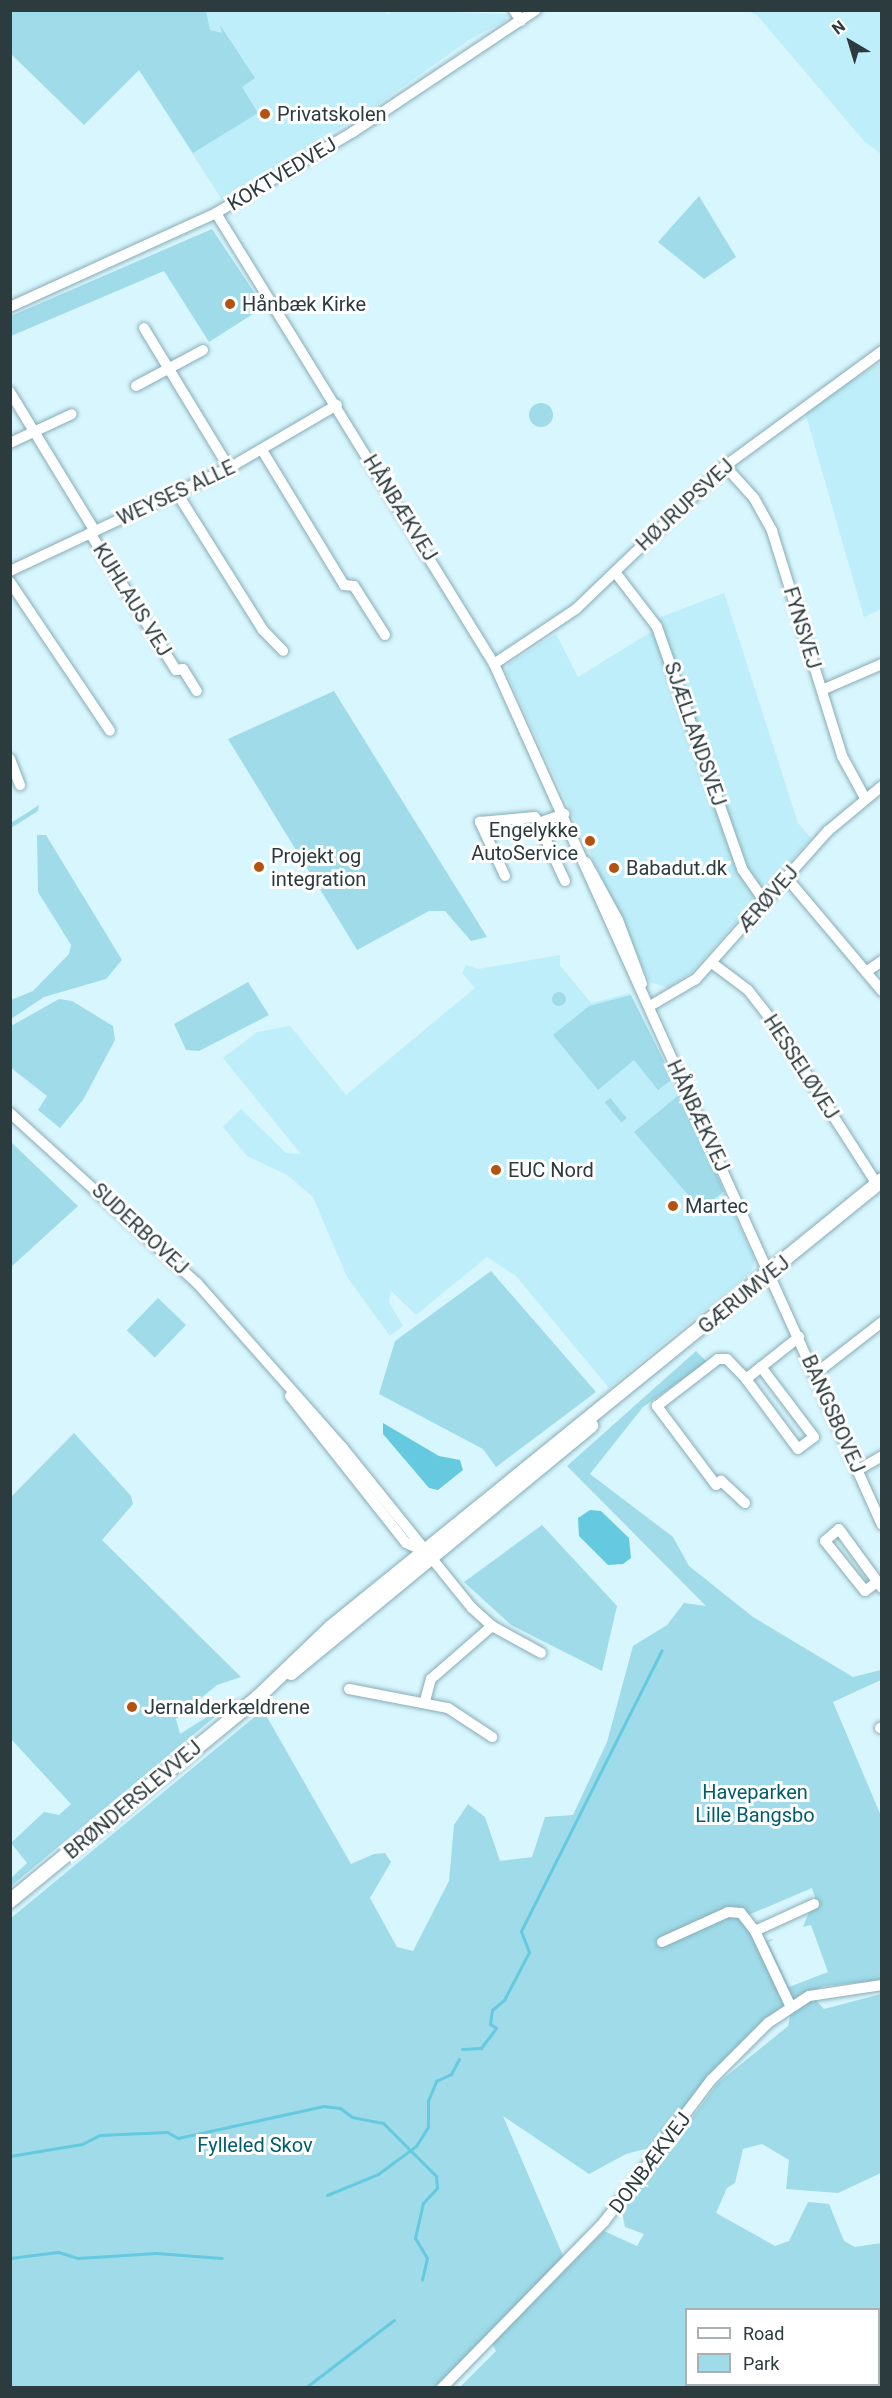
<!DOCTYPE html>
<html>
<head>
<meta charset="utf-8">
<style>
	body { margin:0 }
	#map { position:relative; width:892px; height:2398px; overflow:hidden; background:#d8f6fe; font-family:Roboto,sans-serif }
	div>[style] { position:absolute }
	[style*='--x'] { left:calc(var(--x)*1px); top:calc(var(--y)*1px); width:calc(var(--w)*1px); rotate:calc(var(--a)*1deg) }
	.built>* { inset:0; background:#beeef9 }
	.green>* { inset:0; background:#9fdbe9; transform-origin:0 0 }
	.round { border-radius:50% }
	.water>* { inset:0; background:#65cadf }
	.stream>* { height:3px; margin:-1.5px; padding:0 1.5px; transform-origin:1.5px; border-radius:1.5px; background:#65cadf }
	.roads { filter:drop-shadow(0 0 2px #87acb5) drop-shadow(0 0 2px #87acb5) }
	.minor>* { height:10px; margin:-5px; padding:0 5px; transform-origin:5px; border-radius:5px; background:#fff }
	.major>* { height:14px; margin:-7px; padding:0 7px; transform-origin:7px; border-radius:7px; background:#fff }
	.dots>* { width:16px; height:16px; translate:-50% -50%; box-sizing:border-box; border:3px solid #fff; border-radius:50% }
	span { translate:-50% -50%; white-space:nowrap; text-align:center; line-height:1.15; -webkit-text-stroke:6px #fff; paint-order:stroke }
	.poi-label { font-size:20px; color:#2c3b3e }
	.left { translate:0 -50%; text-align:left }
	.right { translate:-100% -50%; text-align:right }
	.street-label { font-size:20px; color:#2c3b3e }
	.park-label { font-size:20px; color:#005d6c }
	.frame { position:absolute; inset:0; border:12px solid #2c3b3e; pointer-events:none }
	.legend { position:absolute; left:685px; top:2308px; width:195px; height:78px; box-sizing:border-box; background:#fff; border:2px solid #abb1b2; margin:0; padding:8px 10px; list-style:none; font-size:18px; color:#2c3b3e }
	.legend li { display:flex; align-items:center; gap:12px; height:30px }
	.legend b { width:30px; border:2px solid #abb1b2 }
	.north { position:absolute; left:820px; top:12px; width:60px; height:60px; -webkit-text-stroke:4px #fff; paint-order:stroke; rotate:322deg; font-size:16px; font-weight:700; line-height:24px; text-align:center; color:#2c3b3e }
	.north::after { content:''; display:block; margin:auto; width:21px; height:27px; background:#2c3b3e; clip-path:polygon(50% 0,100% 100%,50% 72%,0 100%) }
</style>
</head>
<body>
<div id="map">
	<div class="built">
		<div style="clip-path:polygon(384px 10px,388px 15px,393px 10px,507px 14px,505px 21px,469px 40px,377px 105px,222px 200px,139px 70px,194px 11px)"></div>
		<div style="clip-path:polygon(748px 11px,881px 11px,881px 154px,864px 141px,757px 15px)"></div>
		<div style="clip-path:polygon(881px 362px,881px 609px,864px 617px,805px 412px)"></div>
		<div style="clip-path:polygon(724px 593px,798px 823px,811px 838px,692px 972px,668px 988px,650px 982px,506px 672px,508px 664px,556px 634px,578px 677px,651px 632px,661px 617px)"></div>
		<div style="clip-path:polygon(560px 955px,560px 965px,591px 1003px,630px 993px,755px 1259px,751px 1272px,609px 1388px,516px 1276px,487px 1257px,416px 1315px,391px 1291px,389px 1302px,403px 1326px,390px 1336px,347px 1277px,313px 1197px,287px 1175px,247px 1156px,223px 1127px,241px 1109px,286px 1153px,301px 1154px,223px 1058px,257px 1032px,290px 1026px,346px 1095px,475px 988px,462px 973px,466px 965px,478px 969px)"></div>
	</div>
	<div class="green">
		<div style="clip-path:polygon(10px 11px,206px 11px,210px 30px,222px 33px,220px 25px,255px 78px,242px 87px,258px 113px,193px 153px,139px 70px,84px 125px,11px 54px)"></div>
		<div style="clip-path:polygon(699px 196px,736px 257px,704px 279px,658px 242px)"></div>
		<div style="clip-path:polygon(212px 229px,264px 307px,209px 342px,164px 271px,11px 336px,11px 316px)"></div>
		<div class="round" style="left:529px;top:403px;width:24px;height:24px"></div>
		<div style="clip-path:polygon(334px 691px,487px 937px,471px 941px,445px 911px,429px 911px,357px 950px,337px 917px,228px 739px)"></div>
		<div style="clip-path:polygon(39px 805px,38px 811px,11px 828px,11px 823px)"></div>
		<div style="clip-path:polygon(37px 835px,46px 835px,122px 960px,106px 979px,44px 997px,11px 1019px,11px 1000px,33px 991px,69px 954px,71px 945px,38px 892px)"></div>
		<div style="clip-path:polygon(248px 982px,269px 1015px,199px 1051px,186px 1050px,174px 1024px)"></div>
		<div class="round" style="left:552px;top:992px;width:14px;height:14px"></div>
		<div style="clip-path:polygon(631px 995px,673px 1079px,658px 1090px,634px 1060px,598px 1090px,553px 1035px,589px 1006px)"></div>
		<div style="clip-path:polygon(59px 999px,72px 1001px,113px 1026px,115px 1040px,83px 1100px,60px 1128px,38px 1110px,47px 1096px,10px 1067px,11px 1026px)"></div>
		<div style="clip-path:polygon(680px 1094px,724px 1191px,701px 1210px,634px 1132px)"></div>
		<div style="left:610px;top:1098px;width:26px;height:7px;rotate:50deg"></div>
		<div style="clip-path:polygon(12px 1143px,78px 1206px,11px 1267px,10px 1144px)"></div>
		<div style="clip-path:polygon(491px 1271px,596px 1392px,496px 1467px,483px 1449px,379px 1394px,395px 1341px)"></div>
		<div style="left:158px;top:1298px;width:39px;height:45px;rotate:44deg"></div>
		<div style="clip-path:polygon(evenodd,696px 1351px,707px 1362px,643px 1407px,590px 1474px,673px 1537px,689px 1566px,753px 1617px,853px 1677px,881px 1670px,881px 1680px,833px 1702px,881px 1816px,881px 1980px,825px 1986px,800px 1995px,763px 2020px,707px 2078px,652px 2154px,649px 2148px,626px 2154px,589px 2174px,503px 2116px,564px 2258px,435px 2387px,11px 2388px,11px 1918px,263px 1710px,351px 1864px,374px 1854px,385px 1853px,391px 1862px,370px 1898px,397px 1947px,413px 1951px,449px 1881px,454px 1825px,468px 1804px,485px 1817px,500px 1861px,532px 1857px,545px 1817px,573px 1815px,607px 1742px,633px 1646px,667px 1625px,684px 1603px,706px 1606px,567px 1466px,696px 1351px,812px 1888px,815px 1897px,803px 1927px,811px 1925px,828px 1972px,789px 1987px,768px 1942px,775px 1939px,757px 1942px,746px 1916px,812px 1888px)"></div>
		<div style="clip-path:polygon(74px 1433px,131px 1496px,133px 1504px,102px 1540px,241px 1677px,217px 1685px,176px 1719px,180px 1734px,240px 1696px,11px 1886px,11px 1878px,27px 1863px,11px 1843px,44px 1812px,59px 1815px,71px 1804px,11px 1739px,11px 1497px)"></div>
		<div style="clip-path:polygon(542px 1525px,617px 1606px,602px 1671px,511px 1625px,464px 1582px)"></div>
		<div style="clip-path:polygon(evenodd,881px 1994px,881px 2173px,838px 2193px,786px 2189px,789px 2160px,762px 2144px,743px 2149px,735px 2183px,727px 2188px,716px 2213px,775px 2246px,789px 2241px,808px 2202px,829px 2204px,844px 2241px,855px 2247px,881px 2243px,881px 2387px,459px 2388px,496px 2351px,492px 2344px,604px 2231px,637px 2246px,644px 2234px,625px 2227px,622px 2212px,718px 2083px,788px 2026px,792px 2008px,811px 1995px,824px 2009px,881px 1994px,686px 2310px,878px 2310px,878px 2384px,686px 2384px,686px 2310px)"></div>
	</div>
	<div class="water">
		<div style="clip-path:polygon(383px 1423px,439px 1456px,460px 1460px,463px 1470px,438px 1490px,429px 1488px,383px 1434px)"></div>
		<div style="clip-path:polygon(590px 1510px,601px 1511px,629px 1538px,631px 1558px,623px 1564px,608px 1565px,579px 1536px,578px 1518px)"></div>
	</div>
	<div class="stream">
		<div style="--x:462;--y:2049;--w:19;--a:-3"></div>
		<div style="--x:481;--y:2048;--w:25;--a:-53"></div>
		<div style="--x:496;--y:2028;--w:7;--a:-146"></div>
		<div style="--x:490;--y:2024;--w:14;--a:-82"></div>
		<div style="--x:492;--y:2010;--w:16;--a:-40"></div>
		<div style="--x:504;--y:2000;--w:54;--a:-62.5"></div>
		<div style="--x:529;--y:1952;--w:22;--a:-111"></div>
		<div style="--x:521;--y:1931;--w:314;--a:-63.4"></div>
		<div style="--x:10;--y:2156;--w:73;--a:-9.5"></div>
		<div style="--x:82;--y:2144;--w:20;--a:-27"></div>
		<div style="--x:100;--y:2135;--w:67;--a:-2.6"></div>
		<div style="--x:167;--y:2132;--w:13;--a:29"></div>
		<div style="--x:178;--y:2138;--w:148;--a:-12.4"></div>
		<div style="--x:323;--y:2106;--w:17;--a:7"></div>
		<div style="--x:340;--y:2108;--w:15;--a:37"></div>
		<div style="--x:352;--y:2117;--w:32;--a:11"></div>
		<div style="--x:383;--y:2123;--w:75;--a:45"></div>
		<div style="--x:436;--y:2176;--w:12;--a:85"></div>
		<div style="--x:437;--y:2188;--w:21;--a:133"></div>
		<div style="--x:423;--y:2203;--w:36;--a:103"></div>
		<div style="--x:415;--y:2238;--w:23;--a:59"></div>
		<div style="--x:427;--y:2258;--w:22;--a:103"></div>
		<div style="--x:327;--y:2195;--w:55;--a:-22.4"></div>
		<div style="--x:378;--y:2174;--w:47;--a:-36.4"></div>
		<div style="--x:416;--y:2146;--w:22;--a:-58"></div>
		<div style="--x:428;--y:2127;--w:26;--a:-90"></div>
		<div style="--x:428;--y:2101;--w:22;--a:-68"></div>
		<div style="--x:436;--y:2081;--w:17;--a:-25"></div>
		<div style="--x:451;--y:2074;--w:17;--a:-62"></div>
		<div style="--x:10;--y:2258;--w:48;--a:-7.1"></div>
		<div style="--x:58;--y:2252;--w:21;--a:17"></div>
		<div style="--x:78;--y:2258;--w:78;--a:-3.7"></div>
		<div style="--x:156;--y:2253;--w:66;--a:4.3"></div>
		<div style="--x:305;--y:2388;--w:112;--a:-37.4"></div>
	</div>
	<div class="roads">
		<div class="minor">
			<div style="--x:514;--y:10;--w:13;--a:58"></div>
			<div style="--x:216;--y:213;--w:530;--a:58.35"></div>
			<div style="--x:494;--y:664;--w:944;--a:65.74"></div>
			<div style="--x:10;--y:307;--w:226;--a:-24.5"></div>
			<div style="--x:216;--y:213;--w:159;--a:-30.6"></div>
			<div style="--x:353;--y:132;--w:220;--a:-33.7"></div>
			<div style="--x:144;--y:328;--w:164;--a:58.7"></div>
			<div style="--x:136;--y:386;--w:76;--a:-28.2"></div>
			<div style="--x:10;--y:392;--w:163;--a:58.6"></div>
			<div style="--x:10;--y:443;--w:68;--a:-25.1"></div>
			<div style="--x:262;--y:450;--w:158;--a:58.7"></div>
			<div style="--x:344;--y:585;--w:10;--a:6"></div>
			<div style="--x:354;--y:586;--w:58;--a:57.7"></div>
			<div style="--x:725;--y:466;--w:43;--a:47.8"></div>
			<div style="--x:754;--y:498;--w:38;--a:61"></div>
			<div style="--x:772;--y:531;--w:236;--a:72.7"></div>
			<div style="--x:842;--y:756;--w:48;--a:61.3"></div>
			<div style="--x:177;--y:493;--w:162;--a:57.9"></div>
			<div style="--x:263;--y:630;--w:29;--a:46"></div>
			<div style="--x:90;--y:533;--w:162;--a:57.9"></div>
			<div style="--x:176;--y:670;--w:7;--a:-8"></div>
			<div style="--x:183;--y:669;--w:26;--a:58"></div>
			<div style="--x:10;--y:571;--w:242;--a:-25.2"></div>
			<div style="--x:229;--y:468;--w:125;--a:-30.3"></div>
			<div style="--x:615;--y:572;--w:69;--a:52.6"></div>
			<div style="--x:657;--y:627;--w:256;--a:70.6"></div>
			<div style="--x:742;--y:869;--w:40;--a:55.1"></div>
			<div style="--x:10;--y:582;--w:179;--a:56.1"></div>
			<div style="--x:494;--y:664;--w:99;--a:-33.9"></div>
			<div style="--x:576;--y:609;--w:207;--a:-43.8"></div>
			<div style="--x:725;--y:466;--w:195;--a:-36.2"></div>
			<div style="--x:822;--y:690;--w:65;--a:-23.4"></div>
			<div style="--x:10;--y:759;--w:28;--a:69"></div>
			<div style="--x:538;--y:823;--w:64;--a:65"></div>
			<div style="--x:586;--y:862;--w:66;--a:61.1"></div>
			<div style="--x:618;--y:920;--w:68;--a:69.4"></div>
			<div style="--x:505;--y:876;--w:60;--a:-114.8"></div>
			<div style="--x:480;--y:822;--w:55;--a:-5.2"></div>
			<div style="--x:535;--y:817;--w:7;--a:63"></div>
			<div style="--x:538;--y:823;--w:28;--a:-19"></div>
			<div style="--x:786;--y:877;--w:149;--a:49.9"></div>
			<div style="--x:712;--y:963;--w:45;--a:36.9"></div>
			<div style="--x:748;--y:990;--w:37;--a:52"></div>
			<div style="--x:771;--y:1019;--w:196;--a:57.3"></div>
			<div style="--x:866;--y:972;--w:19;--a:-35"></div>
			<div style="--x:650;--y:1006;--w:53;--a:-30.4"></div>
			<div style="--x:696;--y:979;--w:198;--a:-48.3"></div>
			<div style="--x:828;--y:831;--w:70;--a:-39.8"></div>
			<div style="--x:10;--y:1113;--w:253;--a:42.3"></div>
			<div style="--x:197;--y:1283;--w:219;--a:48.5"></div>
			<div style="--x:342;--y:1447;--w:207;--a:51.1"></div>
			<div style="--x:472;--y:1608;--w:27;--a:42"></div>
			<div style="--x:492;--y:1626;--w:56;--a:28.9"></div>
			<div style="--x:815;--y:1374;--w:85;--a:-37.8"></div>
			<div style="--x:746;--y:1379;--w:87;--a:53.4"></div>
			<div style="--x:798;--y:1449;--w:20;--a:-37"></div>
			<div style="--x:814;--y:1437;--w:88;--a:-127.1"></div>
			<div style="--x:290;--y:1396;--w:187;--a:51.7"></div>
			<div style="--x:406;--y:1543;--w:20;--a:24"></div>
			<div style="--x:858;--y:1470;--w:28;--a:-30"></div>
			<div style="--x:745;--y:1503;--w:33;--a:-137"></div>
			<div style="--x:721;--y:1481;--w:6;--a:141"></div>
			<div style="--x:716;--y:1485;--w:99;--a:-126.8"></div>
			<div style="--x:657;--y:1406;--w:77;--a:-37.6"></div>
			<div style="--x:718;--y:1359;--w:9;--a:0"></div>
			<div style="--x:727;--y:1359;--w:28;--a:46"></div>
			<div style="--x:746;--y:1379;--w:68;--a:-38.4"></div>
			<div style="--x:877;--y:1582;--w:15;--a:143"></div>
			<div style="--x:865;--y:1591;--w:64;--a:-128.7"></div>
			<div style="--x:825;--y:1541;--w:18;--a:-41"></div>
			<div style="--x:839;--y:1529;--w:73;--a:53.9"></div>
			<div style="--x:349;--y:1689;--w:101;--a:10.9"></div>
			<div style="--x:448;--y:1708;--w:53;--a:33.4"></div>
			<div style="--x:425;--y:1701;--w:23;--a:-75"></div>
			<div style="--x:431;--y:1679;--w:81;--a:-41"></div>
			<div style="--x:880;--y:1728;--w:2;--a:-27"></div>
			<div style="--x:662;--y:1942;--w:72;--a:-24.4"></div>
			<div style="--x:728;--y:1912;--w:13;--a:4"></div>
			<div style="--x:741;--y:1913;--w:23;--a:52"></div>
			<div style="--x:790;--y:2005;--w:82;--a:-115.3"></div>
			<div style="--x:755;--y:1931;--w:65;--a:-24.6"></div>
			<div style="--x:442;--y:2388;--w:232;--a:-45.7"></div>
			<div style="--x:604;--y:2222;--w:178;--a:-53"></div>
			<div style="--x:711;--y:2080;--w:81;--a:-45"></div>
			<div style="--x:768;--y:2023;--w:49;--a:-33.4"></div>
			<div style="--x:809;--y:1996;--w:74;--a:-8.6"></div>
		</div>
		<div class="major">
			<div style="--x:291;--y:1673;--w:389;--a:-39.5"></div>
			<div style="--x:256;--y:1699;--w:103;--a:-43.8"></div>
			<div style="--x:330;--y:1628;--w:711;--a:-39.06"></div>
			<div style="--x:10;--y:1901;--w:325;--a:-39.4"></div>
		</div>
	</div>
	<div class="dots">
		<div style="left:265px;top:114px;background:#b45310"></div>
		<div style="left:230px;top:304px;background:#b45310"></div>
		<div style="left:590px;top:841px;background:#b45310"></div>
		<div style="left:259px;top:867px;background:#b45310"></div>
		<div style="left:614px;top:868px;background:#b45310"></div>
		<div style="left:496px;top:1170px;background:#b45310"></div>
		<div style="left:673px;top:1206px;background:#b45310"></div>
		<div style="left:132px;top:1707px;background:#b45310"></div>
	</div>
	<div class="poi-label">
		<span class="left" style="left:277px;top:114px">Privatskolen</span>
		<span class="left" style="left:242px;top:304px">Hånbæk Kirke</span>
		<span class="right" style="left:578px;top:842px">Engelykke<br>AutoService</span>
		<span class="left" style="left:271px;top:868px">Projekt og<br>integration</span>
		<span class="left" style="left:626px;top:868px">Babadut.dk</span>
		<span class="left" style="left:508px;top:1170px">EUC Nord</span>
		<span class="left" style="left:685px;top:1206px">Martec</span>
		<span class="left" style="left:144px;top:1707px">Jernalderkældrene</span>
	</div>
	<div class="street-label">
		<span style="left:282px;top:174px;rotate:-31deg">KOKTVEDVEJ</span>
		<span style="left:176px;top:493px;rotate:-25deg">WEYSES ALLE</span>
		<span style="left:685px;top:505px;rotate:-43deg">HØJRUPSVEJ</span>
		<span style="left:400px;top:508px;rotate:58deg">HÅNBÆKVEJ</span>
		<span style="left:132px;top:600px;rotate:58deg">KUHLAUS VEJ</span>
		<span style="left:802px;top:628px;rotate:73deg">FYNSVEJ</span>
		<span style="left:695px;top:734px;rotate:71deg">SJÆLLANDSVEJ</span>
		<span style="left:768px;top:899px;rotate:-49deg">ÆRØVEJ</span>
		<span style="left:801px;top:1067px;rotate:57deg">HESSELØVEJ</span>
		<span style="left:698px;top:1116px;rotate:65deg">HÅNBÆKVEJ</span>
		<span style="left:140px;top:1229px;rotate:43deg">SUDERBOVEJ</span>
		<span style="left:744px;top:1295px;rotate:-39deg">GÆRUMVEJ</span>
		<span style="left:833px;top:1414px;rotate:66deg">BANGSBOVEJ</span>
		<span style="left:133px;top:1800px;rotate:-40deg">BRØNDERSLEVVEJ</span>
		<span style="left:650px;top:2163px;rotate:-53deg">DONBÆKVEJ</span>
	</div>
	<div class="park-label">
		<span style="left:755px;top:1804px">Haveparken<br>Lille Bangsbo</span>
		<span style="left:255px;top:2145px">Fylleled Skov</span>
	</div>
	<div class="frame"></div>
	<ul class="legend">
	<li><b style="height:8px;background:#fff"></b>Road</li>
	<li><b style="height:16px;background:#9fdbe9"></b>Park</li>
	</ul>
	<div class="north">N</div>
</div>
</body>
</html>
